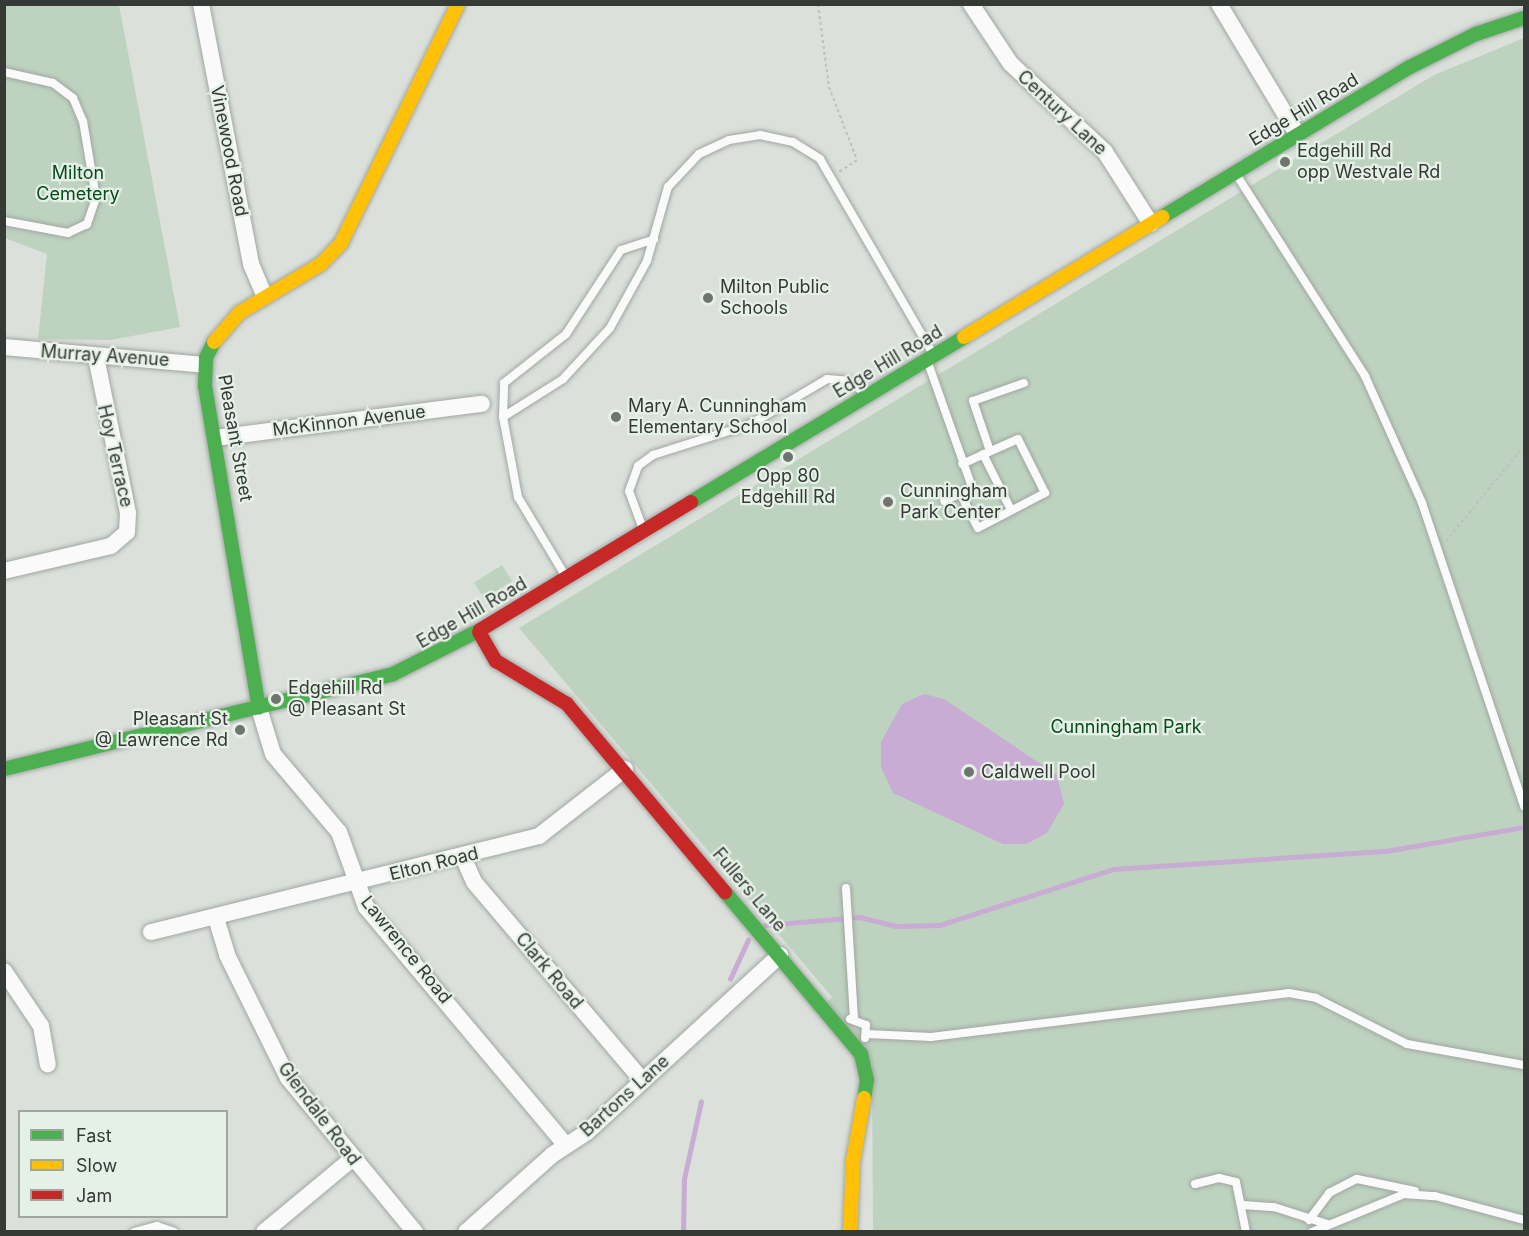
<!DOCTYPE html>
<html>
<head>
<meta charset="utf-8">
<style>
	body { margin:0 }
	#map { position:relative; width:1529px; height:1236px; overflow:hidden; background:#dbe0db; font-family:Inter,sans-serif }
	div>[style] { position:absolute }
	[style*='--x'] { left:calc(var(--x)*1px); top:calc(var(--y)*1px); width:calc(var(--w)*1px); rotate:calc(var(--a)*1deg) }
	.green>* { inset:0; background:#bdd3bf; transform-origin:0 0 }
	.water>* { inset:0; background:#c8acd4 }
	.stream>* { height:4.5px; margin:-2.25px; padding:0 2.25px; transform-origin:2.25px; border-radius:2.25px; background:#c8acd4 }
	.path>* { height:2px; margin-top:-1px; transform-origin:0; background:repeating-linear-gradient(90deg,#bec0be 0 3px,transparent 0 6px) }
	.roads { filter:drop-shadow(0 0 2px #a1a6a2) drop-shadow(0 0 2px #a1a6a2) }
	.lane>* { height:8px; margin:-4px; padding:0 4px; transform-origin:4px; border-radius:4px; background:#fafafa }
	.street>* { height:16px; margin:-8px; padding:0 8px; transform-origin:8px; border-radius:8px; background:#fafafa }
	.fast>* { height:14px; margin:-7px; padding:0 7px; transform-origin:7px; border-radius:7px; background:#4caf50 }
	.slow>* { height:14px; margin:-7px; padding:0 7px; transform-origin:7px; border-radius:7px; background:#ffc107 }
	.jam>* { height:14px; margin:-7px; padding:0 7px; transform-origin:7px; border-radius:7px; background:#c62828 }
	.dots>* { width:16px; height:16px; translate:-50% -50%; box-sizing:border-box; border:3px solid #e5f0e6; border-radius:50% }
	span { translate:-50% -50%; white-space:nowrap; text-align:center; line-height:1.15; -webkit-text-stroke:4.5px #e5f0e6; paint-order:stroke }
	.street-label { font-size:18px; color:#353a36 }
	.poi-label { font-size:18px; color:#353a36 }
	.left { translate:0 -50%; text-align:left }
	.right { translate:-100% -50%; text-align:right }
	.park-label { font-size:18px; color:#064c1b }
	.frame { position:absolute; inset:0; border:6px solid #353a36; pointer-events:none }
	.legend { position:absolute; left:18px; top:1110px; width:210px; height:108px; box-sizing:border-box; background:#e5f0e6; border:2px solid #9fa7a0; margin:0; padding:8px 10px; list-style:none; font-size:18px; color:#353a36 }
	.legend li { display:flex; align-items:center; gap:12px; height:30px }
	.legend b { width:30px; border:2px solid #9fa7a0 }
</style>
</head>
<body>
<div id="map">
	<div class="green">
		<div style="clip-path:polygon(5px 5px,119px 5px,180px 327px,111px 340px,38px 339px,47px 254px,5px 238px)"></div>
		<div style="clip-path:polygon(1524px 38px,1524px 1231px,873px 1231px,872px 1064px,826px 1003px,832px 997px,519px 628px,1434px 75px)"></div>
		<div style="left:502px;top:565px;width:19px;height:33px;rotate:58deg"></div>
	</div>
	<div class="water">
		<div style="clip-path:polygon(924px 694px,944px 699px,1057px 775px,1064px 804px,1047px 833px,1026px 844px,1003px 844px,893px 793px,881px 767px,881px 742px,902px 704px)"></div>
	</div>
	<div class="stream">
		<div style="--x:765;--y:925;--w:95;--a:-4.8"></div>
		<div style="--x:860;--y:917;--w:37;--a:14"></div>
		<div style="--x:896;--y:926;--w:44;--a:-1.3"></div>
		<div style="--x:940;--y:925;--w:182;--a:-17.9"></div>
		<div style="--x:1113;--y:869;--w:274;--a:-3.8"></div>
		<div style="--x:1386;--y:851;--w:140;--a:-9.9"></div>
		<div style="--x:730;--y:979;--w:43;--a:-65.2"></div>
		<div style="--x:683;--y:1232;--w:53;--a:-88.9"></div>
		<div style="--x:684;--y:1179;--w:79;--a:-77.6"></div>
	</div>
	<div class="path">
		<div style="--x:818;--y:4;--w:84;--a:82.5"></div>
		<div style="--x:829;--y:87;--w:78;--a:69"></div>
		<div style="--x:857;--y:160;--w:22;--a:146"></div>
		<div style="--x:1446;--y:541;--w:123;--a:-50.6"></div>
	</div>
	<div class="roads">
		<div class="lane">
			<div style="--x:4;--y:72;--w:50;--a:12.7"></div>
			<div style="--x:53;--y:83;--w:25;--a:37"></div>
			<div style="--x:73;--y:98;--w:25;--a:67"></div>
			<div style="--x:83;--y:121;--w:78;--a:80.4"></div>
			<div style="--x:96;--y:198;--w:28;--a:109"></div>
			<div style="--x:87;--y:224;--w:21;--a:155"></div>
			<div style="--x:68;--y:233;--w:65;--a:-169.4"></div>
			<div style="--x:1236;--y:174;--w:240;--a:57.4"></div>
			<div style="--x:1365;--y:376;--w:139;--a:65.8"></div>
			<div style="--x:1422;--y:503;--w:320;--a:71.4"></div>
			<div style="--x:927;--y:360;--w:135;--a:70.5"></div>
			<div style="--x:972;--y:487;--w:31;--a:153"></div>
			<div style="--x:503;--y:417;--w:34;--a:-88"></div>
			<div style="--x:504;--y:383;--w:79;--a:-38.3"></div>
			<div style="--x:566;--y:334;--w:100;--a:-56.8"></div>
			<div style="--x:621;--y:250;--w:35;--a:-18"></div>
			<div style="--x:990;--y:451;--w:53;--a:-108.8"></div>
			<div style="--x:973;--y:401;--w:54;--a:-19.4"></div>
			<div style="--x:983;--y:454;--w:63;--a:63.4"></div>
			<div style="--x:960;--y:493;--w:39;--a:63"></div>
			<div style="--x:978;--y:528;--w:76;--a:-27.6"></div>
			<div style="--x:1045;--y:493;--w:60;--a:-116.6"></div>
			<div style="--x:1018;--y:439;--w:61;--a:155.9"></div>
			<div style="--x:643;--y:529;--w:40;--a:-110.2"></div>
			<div style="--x:629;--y:491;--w:27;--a:-70"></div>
			<div style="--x:638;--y:466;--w:19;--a:-36"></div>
			<div style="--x:653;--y:455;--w:103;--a:-17.6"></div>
			<div style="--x:751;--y:424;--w:88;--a:-30.6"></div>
			<div style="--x:827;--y:379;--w:21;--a:5"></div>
			<div style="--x:848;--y:381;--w:21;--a:35"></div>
			<div style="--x:566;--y:577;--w:93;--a:-121"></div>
			<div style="--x:518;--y:497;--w:81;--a:-100.6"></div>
			<div style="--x:503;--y:417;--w:71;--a:-32.3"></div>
			<div style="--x:563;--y:379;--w:69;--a:-47.3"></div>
			<div style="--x:610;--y:328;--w:77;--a:-61.1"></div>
			<div style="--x:647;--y:261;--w:77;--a:-74.2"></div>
			<div style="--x:668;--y:187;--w:45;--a:-46.8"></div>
			<div style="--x:699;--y:154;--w:33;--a:-25"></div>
			<div style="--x:729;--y:140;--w:31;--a:-9"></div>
			<div style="--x:760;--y:135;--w:34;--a:12"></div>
			<div style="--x:793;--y:142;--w:32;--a:32"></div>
			<div style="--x:820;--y:159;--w:223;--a:59.9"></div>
			<div style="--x:846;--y:888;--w:130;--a:86.5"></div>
			<div style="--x:850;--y:1019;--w:17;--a:21"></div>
			<div style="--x:866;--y:1025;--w:13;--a:94"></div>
			<div style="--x:867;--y:1034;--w:64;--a:2.7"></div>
			<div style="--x:931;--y:1037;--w:361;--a:-7"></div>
			<div style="--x:1289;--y:993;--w:27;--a:10"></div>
			<div style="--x:1316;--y:998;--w:102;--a:26.8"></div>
			<div style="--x:1407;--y:1044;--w:119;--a:10.2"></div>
			<div style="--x:1195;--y:1184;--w:25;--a:-14"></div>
			<div style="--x:1219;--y:1178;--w:17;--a:13"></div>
			<div style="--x:1236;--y:1182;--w:51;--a:78.7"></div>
			<div style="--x:1243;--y:1205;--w:31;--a:4"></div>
			<div style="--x:1274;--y:1207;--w:56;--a:17.8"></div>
			<div style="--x:1309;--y:1220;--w:34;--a:-53"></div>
			<div style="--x:1329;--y:1193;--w:31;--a:-27"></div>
			<div style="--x:1357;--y:1179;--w:59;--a:11.7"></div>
			<div style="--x:134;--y:1232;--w:24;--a:-15"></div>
			<div style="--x:157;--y:1226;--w:18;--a:19"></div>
			<div style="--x:1312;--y:1232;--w:100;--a:-22.4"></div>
			<div style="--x:1404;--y:1194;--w:31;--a:4"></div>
			<div style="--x:1435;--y:1196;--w:92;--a:15.1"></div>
		</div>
		<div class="street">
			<div style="--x:201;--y:4;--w:265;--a:79.1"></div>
			<div style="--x:251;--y:264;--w:34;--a:67"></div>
			<div style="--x:971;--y:4;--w:71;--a:56.5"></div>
			<div style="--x:1010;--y:63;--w:130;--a:43.1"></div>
			<div style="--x:1105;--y:152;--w:85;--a:57.4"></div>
			<div style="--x:1219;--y:4;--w:152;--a:59"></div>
			<div style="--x:4;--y:347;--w:201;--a:5.1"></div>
			<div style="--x:215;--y:438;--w:269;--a:-7.3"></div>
			<div style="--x:4;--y:571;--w:110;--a:-13.2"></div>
			<div style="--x:111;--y:546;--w:21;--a:-41"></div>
			<div style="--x:127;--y:532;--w:19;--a:-87"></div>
			<div style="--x:128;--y:513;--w:159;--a:-101.6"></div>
			<div style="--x:259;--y:708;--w:48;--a:73.1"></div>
			<div style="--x:273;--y:754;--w:102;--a:49.8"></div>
			<div style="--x:339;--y:832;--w:80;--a:70.2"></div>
			<div style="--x:366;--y:907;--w:311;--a:50"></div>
			<div style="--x:463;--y:857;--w:27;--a:66"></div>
			<div style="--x:474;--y:882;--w:260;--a:49.7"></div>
			<div style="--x:216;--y:918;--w:39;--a:73"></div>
			<div style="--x:227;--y:955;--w:137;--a:63.6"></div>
			<div style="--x:288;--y:1078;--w:200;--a:50.5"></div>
			<div style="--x:151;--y:932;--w:400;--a:-13.9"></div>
			<div style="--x:539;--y:836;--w:109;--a:-37.9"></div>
			<div style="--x:4;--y:971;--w:66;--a:56.1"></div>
			<div style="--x:41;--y:1026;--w:39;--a:80"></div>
			<div style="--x:264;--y:1232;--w:114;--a:-39.7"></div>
			<div style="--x:466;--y:1232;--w:115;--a:-41.8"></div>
			<div style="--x:552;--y:1155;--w:42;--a:-33.3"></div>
			<div style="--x:587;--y:1132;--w:262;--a:-42.5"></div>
		</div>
		<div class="fast">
			<div style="--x:1162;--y:217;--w:290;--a:-31.2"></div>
			<div style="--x:1410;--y:67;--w:74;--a:-26.6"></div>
			<div style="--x:1476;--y:34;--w:51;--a:-18.4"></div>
			<div style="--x:214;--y:342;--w:18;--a:117"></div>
			<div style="--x:206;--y:358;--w:28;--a:92"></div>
			<div style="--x:205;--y:386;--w:326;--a:80.5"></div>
			<div style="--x:691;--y:502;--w:319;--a:-31.1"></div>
			<div style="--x:4;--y:769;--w:400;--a:-13.7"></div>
			<div style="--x:393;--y:674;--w:97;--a:-26.8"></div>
			<div style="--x:725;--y:892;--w:212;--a:50"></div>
			<div style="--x:861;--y:1054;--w:27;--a:77"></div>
			<div style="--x:867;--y:1080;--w:18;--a:99"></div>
		</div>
		<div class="slow">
			<div style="--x:964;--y:337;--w:232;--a:-31.2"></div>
			<div style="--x:214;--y:342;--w:38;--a:-49"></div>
			<div style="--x:239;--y:313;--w:96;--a:-30.9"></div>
			<div style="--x:321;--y:264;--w:29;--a:-46"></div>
			<div style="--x:341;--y:243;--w:266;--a:-63.9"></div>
			<div style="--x:850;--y:1232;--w:71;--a:-87.6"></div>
			<div style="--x:853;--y:1161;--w:64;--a:-80.1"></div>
		</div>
		<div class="jam">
			<div style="--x:480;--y:630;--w:247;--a:-31.2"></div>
			<div style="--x:479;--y:632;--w:34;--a:60"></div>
			<div style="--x:496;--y:661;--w:83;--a:31.2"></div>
			<div style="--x:567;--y:704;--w:246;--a:50"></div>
		</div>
	</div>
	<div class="dots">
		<div style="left:1285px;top:162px;background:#6f7470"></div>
		<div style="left:708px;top:298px;background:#6f7470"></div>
		<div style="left:616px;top:417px;background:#6f7470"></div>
		<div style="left:788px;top:457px;background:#6f7470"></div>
		<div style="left:888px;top:502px;background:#6f7470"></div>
		<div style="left:276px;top:699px;background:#6f7470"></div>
		<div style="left:240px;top:730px;background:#6f7470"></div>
		<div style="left:969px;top:772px;background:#6f7470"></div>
	</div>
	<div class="street-label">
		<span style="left:1304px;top:110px;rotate:-31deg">Edge Hill Road</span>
		<span style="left:1062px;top:113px;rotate:43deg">Century Lane</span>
		<span style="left:229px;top:151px;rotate:79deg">Vinewood Road</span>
		<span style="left:105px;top:356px;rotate:4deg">Murray Avenue</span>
		<span style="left:888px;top:362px;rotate:-31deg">Edge Hill Road</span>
		<span style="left:349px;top:421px;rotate:-7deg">McKinnon Avenue</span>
		<span style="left:235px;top:438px;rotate:80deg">Pleasant Street</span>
		<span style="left:115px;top:456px;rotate:77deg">Hoy Terrace</span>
		<span style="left:472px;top:613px;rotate:-30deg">Edge Hill Road</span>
		<span style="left:434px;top:864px;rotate:-14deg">Elton Road</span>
		<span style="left:749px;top:890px;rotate:50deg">Fullers Lane</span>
		<span style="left:406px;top:950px;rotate:51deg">Lawrence Road</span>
		<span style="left:549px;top:971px;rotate:50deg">Clark Road</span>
		<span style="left:625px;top:1096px;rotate:-42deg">Bartons Lane</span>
		<span style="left:319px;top:1114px;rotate:53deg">Glendale Road</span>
	</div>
	<div class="poi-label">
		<span class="left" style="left:1297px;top:162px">Edgehill Rd<br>opp Westvale Rd</span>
		<span class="left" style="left:720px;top:298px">Milton Public<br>Schools</span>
		<span class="left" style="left:628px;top:417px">Mary A. Cunningham<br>Elementary School</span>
		<span style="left:788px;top:487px">Opp 80<br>Edgehill Rd</span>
		<span class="left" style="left:900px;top:502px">Cunningham<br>Park Center</span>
		<span class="left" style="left:288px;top:699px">Edgehill Rd<br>@ Pleasant St</span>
		<span class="right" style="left:228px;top:730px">Pleasant St<br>@ Lawrence Rd</span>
		<span class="left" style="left:981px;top:772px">Caldwell Pool</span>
	</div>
	<div class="park-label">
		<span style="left:78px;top:184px">Milton<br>Cemetery</span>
		<span style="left:1126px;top:727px">Cunningham Park</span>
	</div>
	<div class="frame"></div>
	<ul class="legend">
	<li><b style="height:8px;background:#4caf50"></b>Fast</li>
	<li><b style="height:8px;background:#ffc107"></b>Slow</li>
	<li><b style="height:8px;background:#c62828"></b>Jam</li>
	</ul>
</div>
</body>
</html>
